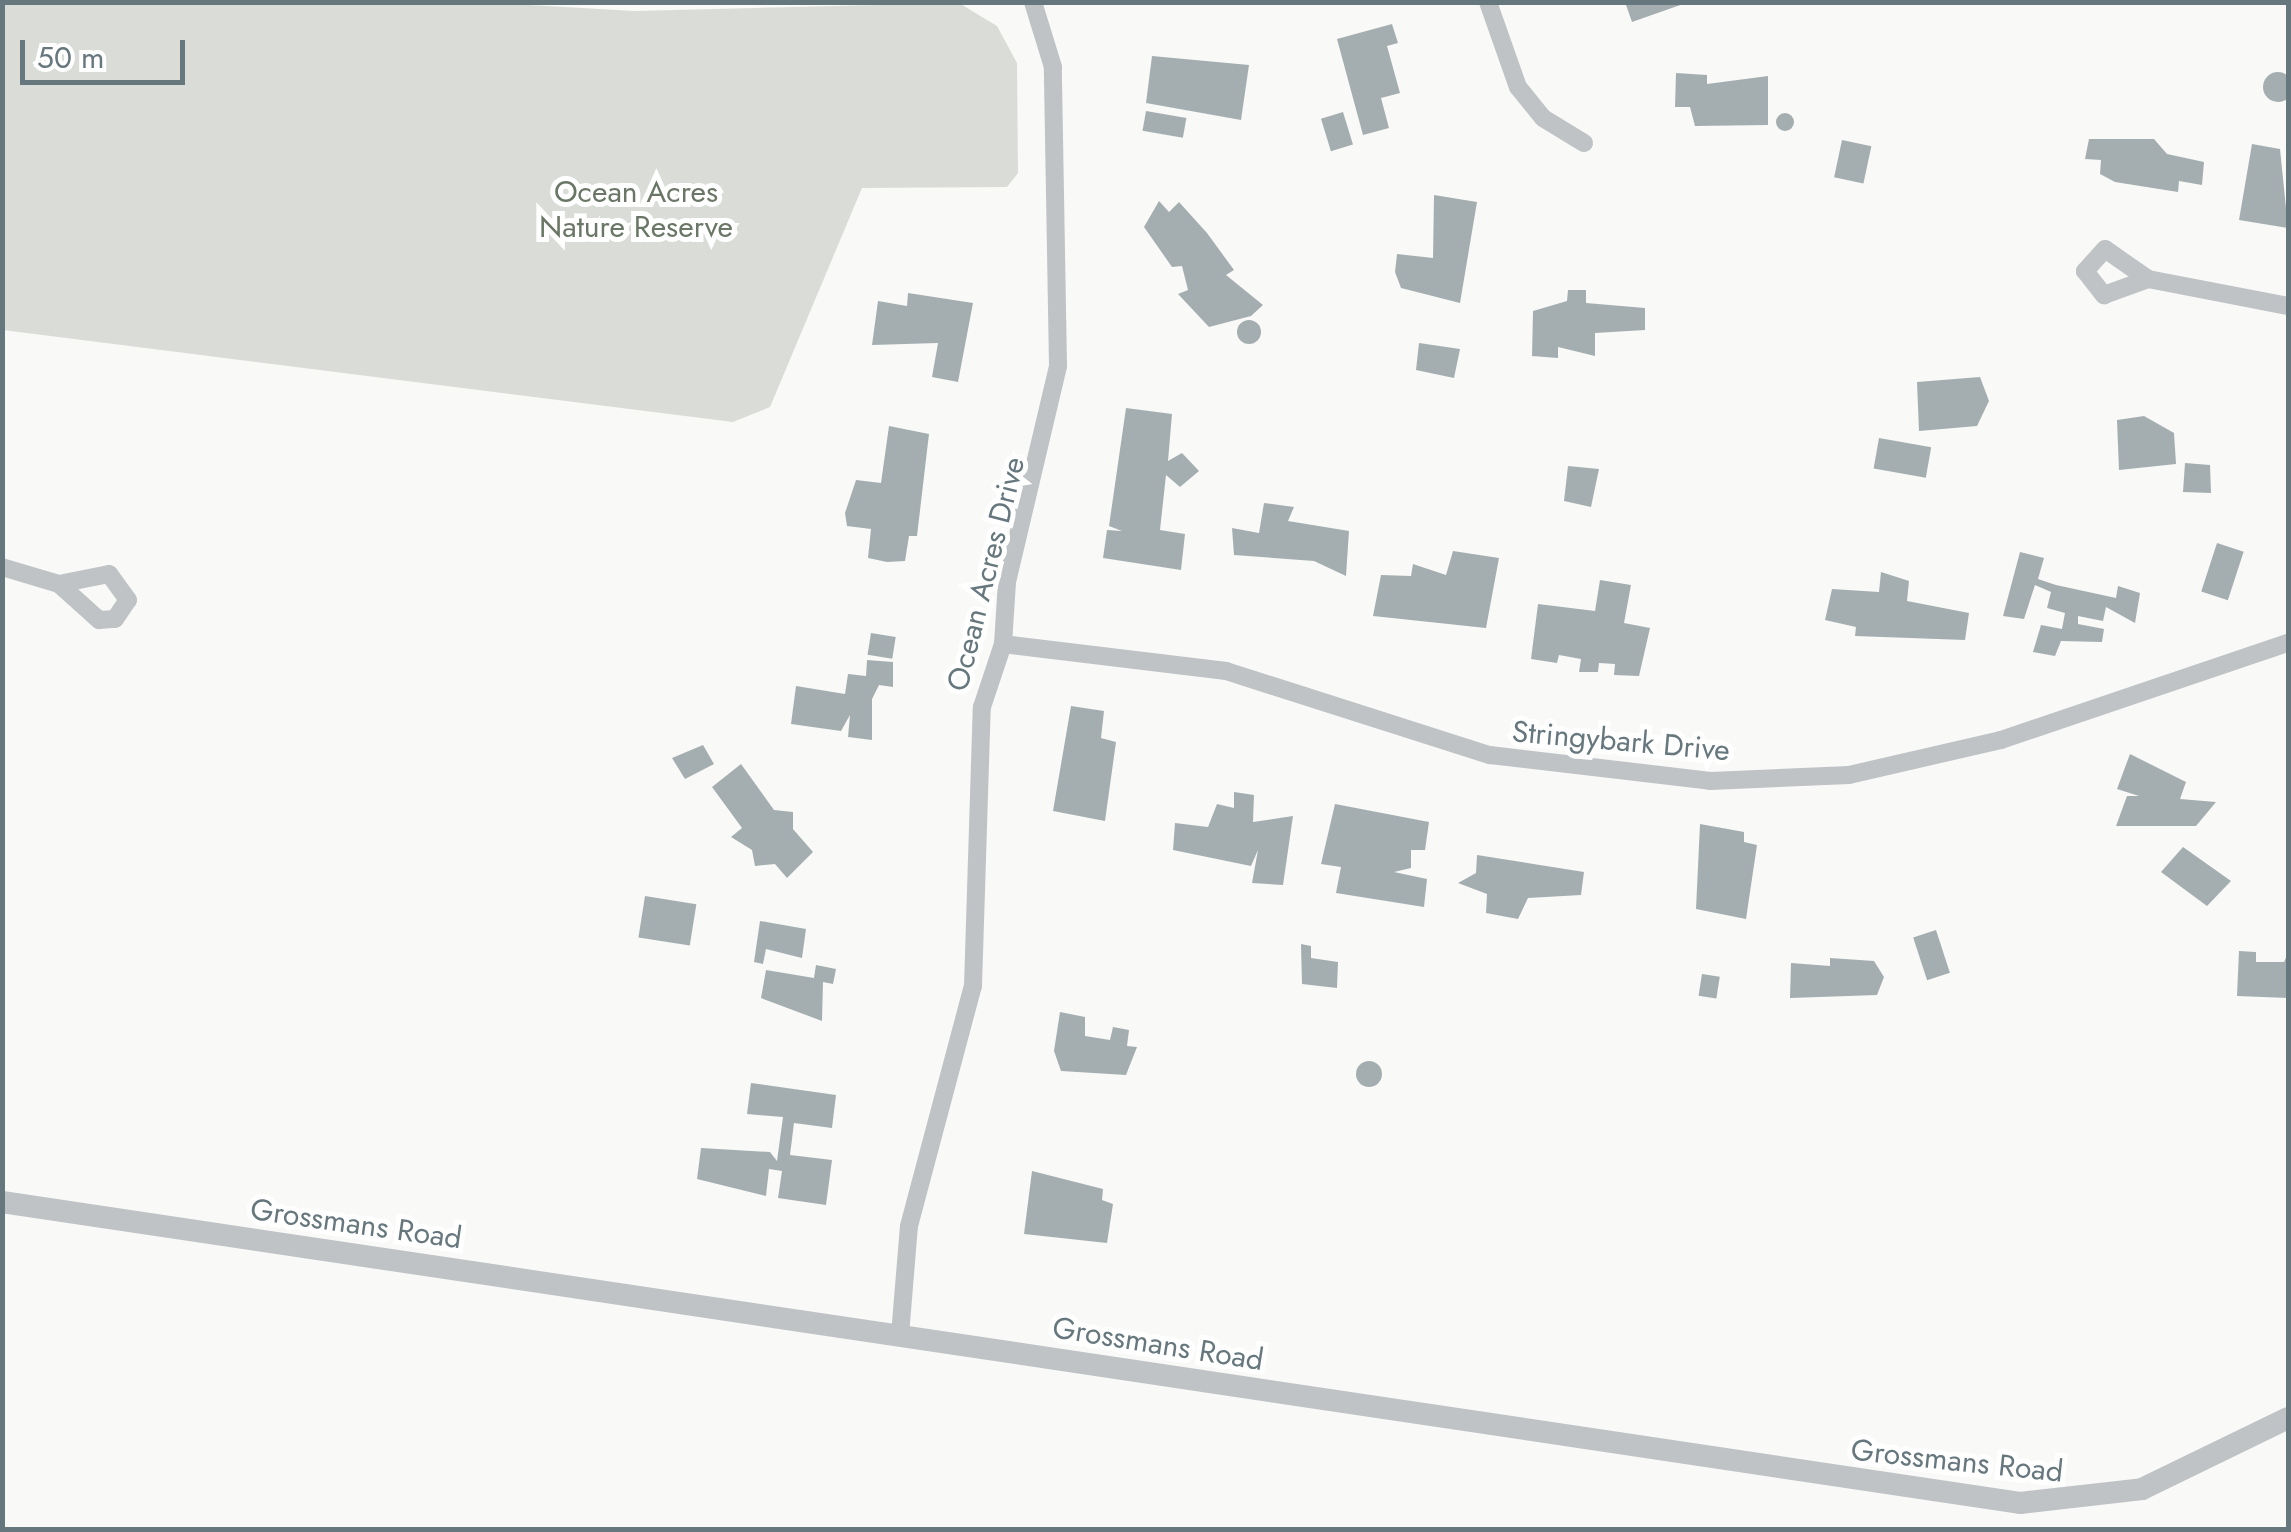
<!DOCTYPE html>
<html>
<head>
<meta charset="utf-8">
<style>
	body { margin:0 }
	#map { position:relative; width:2291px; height:1532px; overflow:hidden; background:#f9f9f7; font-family:Jost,sans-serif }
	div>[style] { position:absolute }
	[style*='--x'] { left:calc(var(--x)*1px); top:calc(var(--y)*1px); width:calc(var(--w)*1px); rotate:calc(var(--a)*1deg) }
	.green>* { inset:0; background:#daddd7 }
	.building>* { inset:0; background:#a4aeb1; transform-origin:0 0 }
	.round { border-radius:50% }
	.minor>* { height:18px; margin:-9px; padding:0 9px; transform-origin:9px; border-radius:9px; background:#bfc3c6 }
	.tertiary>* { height:22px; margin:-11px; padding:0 11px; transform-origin:11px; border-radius:11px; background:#bfc3c6 }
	span { translate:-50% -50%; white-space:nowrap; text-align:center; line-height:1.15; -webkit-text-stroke:10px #fff; paint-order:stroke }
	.park-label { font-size:30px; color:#6b7766 }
	.street-label { font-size:30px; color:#67777e }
	.frame { position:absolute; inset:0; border:5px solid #67777e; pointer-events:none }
	.scale { position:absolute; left:20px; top:40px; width:165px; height:45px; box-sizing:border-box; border:5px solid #67777e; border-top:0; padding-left:12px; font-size:30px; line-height:35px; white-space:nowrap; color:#67777e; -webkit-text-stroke:8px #fff; paint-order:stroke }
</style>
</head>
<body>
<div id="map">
	<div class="green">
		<div style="clip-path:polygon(494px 3px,634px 11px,959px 3px,997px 26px,1017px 63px,1018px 173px,1007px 187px,862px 188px,770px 407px,733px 422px,3px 330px,3px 3px)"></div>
	</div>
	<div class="building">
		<div style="clip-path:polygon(1625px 2px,1686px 2px,1686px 3px,1632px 22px)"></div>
		<div style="clip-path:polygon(1392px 24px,1398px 43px,1387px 46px,1400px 93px,1381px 98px,1389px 128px,1363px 135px,1337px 39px)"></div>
		<div style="clip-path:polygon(1152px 56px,1249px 65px,1241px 120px,1146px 103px)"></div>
		<div class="round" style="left:2263px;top:72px;width:30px;height:30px"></div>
		<div style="clip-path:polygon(1676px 73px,1707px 75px,1707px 84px,1768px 76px,1768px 125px,1695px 126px,1690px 107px,1675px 107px)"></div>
		<div style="left:1146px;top:111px;width:41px;height:20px;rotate:10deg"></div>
		<div style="left:1343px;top:112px;width:34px;height:23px;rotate:73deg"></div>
		<div class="round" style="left:1776px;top:113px;width:18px;height:18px"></div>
		<div style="clip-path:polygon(2089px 139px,2154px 139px,2167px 154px,2204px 162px,2202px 185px,2179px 181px,2178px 192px,2115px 182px,2100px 174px,2101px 160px,2085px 159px)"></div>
		<div style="left:1842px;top:140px;width:30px;height:38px;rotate:12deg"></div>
		<div style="clip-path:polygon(2252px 144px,2280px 149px,2288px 228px,2239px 220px)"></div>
		<div style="clip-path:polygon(1434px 195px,1477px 202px,1460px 303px,1401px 288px,1395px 272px,1397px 254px,1433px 258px)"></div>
		<div style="clip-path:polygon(1159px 201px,1169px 212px,1179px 202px,1207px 233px,1234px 270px,1226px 275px,1263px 305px,1251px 316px,1209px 327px,1178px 294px,1188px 290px,1182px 266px,1172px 267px,1144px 227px)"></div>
		<div style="clip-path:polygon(1568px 290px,1586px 290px,1586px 303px,1645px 308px,1645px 330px,1595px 333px,1595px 356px,1558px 347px,1558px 358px,1532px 356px,1533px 311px,1567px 301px)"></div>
		<div style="clip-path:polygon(908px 293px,973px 303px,958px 382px,932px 377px,938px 343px,872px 345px,878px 301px,907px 306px)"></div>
		<div class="round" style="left:1237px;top:320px;width:24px;height:24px"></div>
		<div style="clip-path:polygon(1419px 343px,1460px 349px,1454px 378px,1416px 370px)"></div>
		<div style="clip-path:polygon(1980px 377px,1989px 401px,1977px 426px,1919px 431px,1917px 382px)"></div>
		<div style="clip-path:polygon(1126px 408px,1172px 414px,1168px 461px,1182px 453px,1199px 471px,1180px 487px,1166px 475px,1160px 530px,1185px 534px,1181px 570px,1103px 558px,1107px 530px,1122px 531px,1109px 526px)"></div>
		<div style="clip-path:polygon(2144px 416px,2174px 433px,2176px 464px,2119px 470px,2117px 420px)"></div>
		<div style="clip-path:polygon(889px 426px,929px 434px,917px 536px,909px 536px,905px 561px,887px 562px,868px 558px,871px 529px,847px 526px,845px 513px,856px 480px,881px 483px)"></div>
		<div style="left:1879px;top:438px;width:53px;height:31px;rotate:10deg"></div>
		<div style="clip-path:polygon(2185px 463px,2210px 465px,2211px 493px,2183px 492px)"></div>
		<div style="clip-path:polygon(1568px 466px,1599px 469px,1591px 507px,1564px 501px)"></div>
		<div style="clip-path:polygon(1264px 503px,1294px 507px,1288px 521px,1349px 531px,1346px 576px,1314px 561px,1234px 555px,1232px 528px,1259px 533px)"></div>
		<div style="left:2217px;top:543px;width:28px;height:51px;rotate:18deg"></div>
		<div style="clip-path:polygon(1453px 551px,1499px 558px,1486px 628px,1373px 616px,1381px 575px,1411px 576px,1413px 564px,1446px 575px)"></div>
		<div style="clip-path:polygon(2020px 552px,2044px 558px,2038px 579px,2056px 585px,2116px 598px,2118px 586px,2140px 593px,2135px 623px,2106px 607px,2103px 621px,2078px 616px,2078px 624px,2104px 629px,2102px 642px,2061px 641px,2055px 656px,2033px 652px,2041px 625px,2062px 629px,2065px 613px,2047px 608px,2051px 592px,2035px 585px,2024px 619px,2003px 616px)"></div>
		<div style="clip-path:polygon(1881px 572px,1909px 581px,1907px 601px,1969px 613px,1965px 640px,1855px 636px,1856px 627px,1825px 620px,1832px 589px,1879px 592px)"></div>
		<div style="clip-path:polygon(1600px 580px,1631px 585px,1624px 623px,1650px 628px,1639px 676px,1614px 675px,1615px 664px,1599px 663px,1598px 672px,1579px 672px,1581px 659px,1559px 655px,1557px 663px,1531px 659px,1538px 604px,1595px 611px)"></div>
		<div style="left:871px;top:633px;width:25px;height:22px;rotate:9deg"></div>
		<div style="clip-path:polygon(867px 660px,893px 662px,893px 687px,879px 685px,872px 699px,872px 740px,848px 737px,850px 715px,841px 731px,791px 724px,796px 686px,845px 694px,848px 674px,866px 676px)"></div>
		<div style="clip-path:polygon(1071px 706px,1104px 711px,1101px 738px,1116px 742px,1105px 821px,1053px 811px)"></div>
		<div style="clip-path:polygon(703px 745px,714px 764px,685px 779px,672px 758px)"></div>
		<div style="clip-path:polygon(2130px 754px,2186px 782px,2180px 799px,2216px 802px,2196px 826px,2116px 826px,2127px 796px,2139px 796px,2117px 789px)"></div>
		<div style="clip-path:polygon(741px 764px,774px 810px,793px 812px,793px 829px,813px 852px,787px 878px,775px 864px,755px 866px,752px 850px,731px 837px,742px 828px,712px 787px)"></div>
		<div style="clip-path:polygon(1234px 792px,1254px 795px,1253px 822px,1293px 816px,1283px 885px,1252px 883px,1258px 850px,1251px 866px,1173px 850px,1175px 823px,1208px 827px,1217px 804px,1234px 808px)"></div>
		<div style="clip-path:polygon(1335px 804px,1429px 822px,1425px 850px,1411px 850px,1411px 868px,1394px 872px,1427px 879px,1424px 907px,1336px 893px,1341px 867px,1321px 864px)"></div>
		<div style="clip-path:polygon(1700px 824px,1744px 832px,1744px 842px,1757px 845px,1746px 919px,1696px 909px)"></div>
		<div style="clip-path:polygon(2183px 847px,2231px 881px,2207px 906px,2161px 872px)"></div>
		<div style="clip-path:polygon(1477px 855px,1584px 872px,1581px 895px,1528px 898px,1518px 919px,1486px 913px,1487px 894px,1458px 883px,1476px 873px)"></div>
		<div style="left:645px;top:896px;width:52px;height:42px;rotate:9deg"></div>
		<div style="clip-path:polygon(760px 921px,806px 929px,802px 958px,766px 949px,763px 964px,754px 962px)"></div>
		<div style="left:1936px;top:930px;width:45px;height:24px;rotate:72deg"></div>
		<div style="clip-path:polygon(1301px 944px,1311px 946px,1311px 958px,1338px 962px,1337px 988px,1302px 984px)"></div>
		<div style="clip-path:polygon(2239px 951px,2256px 952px,2256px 962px,2284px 962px,2288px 953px,2288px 998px,2237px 996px)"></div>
		<div style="clip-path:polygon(1830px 958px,1874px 961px,1884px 977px,1877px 995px,1790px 998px,1791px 963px,1830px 966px)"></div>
		<div style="clip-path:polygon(816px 965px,836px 969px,833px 984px,823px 982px,822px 1021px,761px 998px,766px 970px,814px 978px)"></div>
		<div style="left:1702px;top:974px;width:18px;height:22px;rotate:9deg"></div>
		<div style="clip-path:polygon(1060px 1012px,1085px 1017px,1085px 1036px,1110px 1040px,1113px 1027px,1129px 1030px,1127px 1046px,1137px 1047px,1126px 1075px,1061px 1071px,1054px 1051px)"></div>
		<div class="round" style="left:1356px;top:1061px;width:26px;height:26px"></div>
		<div style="clip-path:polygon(751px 1083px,836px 1095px,832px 1128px,794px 1123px,790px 1155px,832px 1160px,826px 1205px,778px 1198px,782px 1171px,769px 1169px,766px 1196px,697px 1179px,701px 1148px,770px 1152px,777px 1161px,783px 1117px,747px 1114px)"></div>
		<div style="clip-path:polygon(1032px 1171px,1103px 1189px,1102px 1200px,1113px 1204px,1107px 1243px,1024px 1234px)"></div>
	</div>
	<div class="minor">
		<div style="--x:1488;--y:2;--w:90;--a:70.6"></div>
		<div style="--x:1518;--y:87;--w:40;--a:51"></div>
		<div style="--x:1543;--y:118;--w:48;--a:31.4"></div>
		<div style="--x:2148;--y:279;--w:52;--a:-145.1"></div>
		<div style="--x:2105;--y:249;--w:30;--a:132"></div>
		<div style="--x:2085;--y:271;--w:31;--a:52"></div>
		<div style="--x:2104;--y:295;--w:47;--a:-20"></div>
		<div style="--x:2148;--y:279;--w:143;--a:10.9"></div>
		<div style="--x:2;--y:567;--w:59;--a:16.6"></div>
		<div style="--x:59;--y:584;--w:54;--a:42"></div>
		<div style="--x:99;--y:620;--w:16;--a:-4"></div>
		<div style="--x:115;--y:619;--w:23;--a:-56"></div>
		<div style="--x:128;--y:600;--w:32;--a:-126"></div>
		<div style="--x:109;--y:574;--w:51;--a:168.7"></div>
		<div style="--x:1003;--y:644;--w:225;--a:6.9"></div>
		<div style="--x:1226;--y:671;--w:277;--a:17.7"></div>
		<div style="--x:1490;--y:755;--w:222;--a:6.7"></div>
		<div style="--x:1710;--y:781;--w:139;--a:-2.5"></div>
		<div style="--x:1849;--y:775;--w:156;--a:-13"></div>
		<div style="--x:2001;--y:740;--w:303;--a:-18.7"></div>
		<div style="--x:900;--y:1335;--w:109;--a:-85.3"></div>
		<div style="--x:909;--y:1226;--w:248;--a:-75.1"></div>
		<div style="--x:973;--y:986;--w:279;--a:-88.2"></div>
		<div style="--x:982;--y:707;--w:66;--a:-71.6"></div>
		<div style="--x:1003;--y:644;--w:62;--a:-86.3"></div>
		<div style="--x:1007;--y:582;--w:222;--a:-76.7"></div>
		<div style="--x:1058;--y:366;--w:299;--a:-91"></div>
		<div style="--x:1053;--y:67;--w:68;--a:-107.1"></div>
	</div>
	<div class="tertiary">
		<div style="--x:2;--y:1202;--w:2040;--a:8.48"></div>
		<div style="--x:2020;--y:1503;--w:123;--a:-6.5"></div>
		<div style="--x:2142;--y:1489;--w:162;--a:-25.9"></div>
	</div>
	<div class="park-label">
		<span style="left:636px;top:209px">Ocean Acres<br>Nature Reserve</span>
	</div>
	<div class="street-label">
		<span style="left:986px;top:574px;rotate:-76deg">Ocean Acres Drive</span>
		<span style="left:1621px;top:741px;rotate:5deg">Stringybark Drive</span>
		<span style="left:356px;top:1224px;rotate:8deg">Grossmans Road</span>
		<span style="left:1158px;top:1344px;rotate:9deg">Grossmans Road</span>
		<span style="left:1957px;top:1461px;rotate:6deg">Grossmans Road</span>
	</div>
	<div class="frame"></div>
	<div class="scale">50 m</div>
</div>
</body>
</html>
